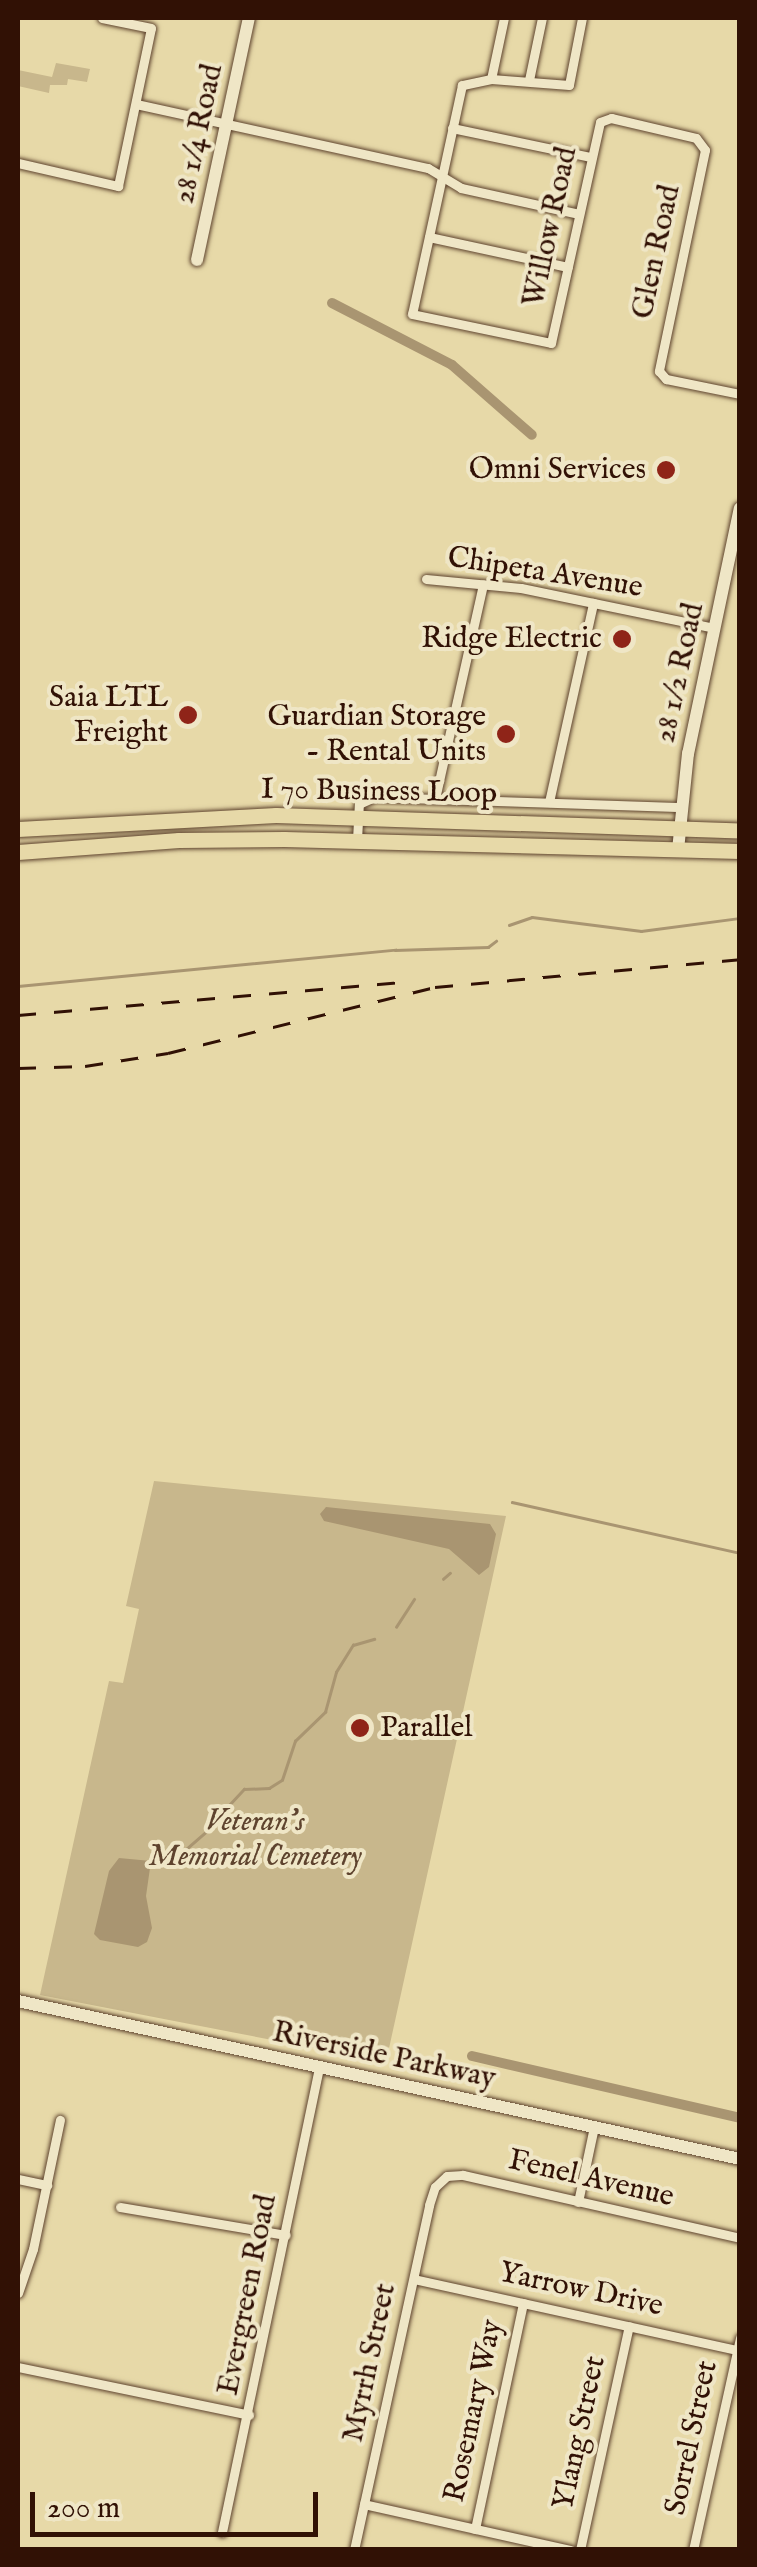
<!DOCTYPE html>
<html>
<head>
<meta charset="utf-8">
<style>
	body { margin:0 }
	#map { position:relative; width:757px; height:2567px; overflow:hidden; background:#e7d9a8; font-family:"IM FELL English",serif }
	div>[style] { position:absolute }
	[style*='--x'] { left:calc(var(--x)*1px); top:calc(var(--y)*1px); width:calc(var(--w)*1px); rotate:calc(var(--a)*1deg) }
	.green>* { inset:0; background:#c8b78c }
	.water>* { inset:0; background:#a99571 }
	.stream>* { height:2.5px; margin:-1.25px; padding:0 1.25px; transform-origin:1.25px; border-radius:1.25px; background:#a99571 }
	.canal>* { height:10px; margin:-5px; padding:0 5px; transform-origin:5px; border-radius:5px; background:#a99571 }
	.roads { filter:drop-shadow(0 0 2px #5e432e) drop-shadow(0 0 2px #5e432e) }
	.street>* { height:9px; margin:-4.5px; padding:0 4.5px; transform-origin:4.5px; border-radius:4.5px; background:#efe6c6 }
	.secondary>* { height:12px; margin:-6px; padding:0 6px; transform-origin:6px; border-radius:6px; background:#efe6c6 }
	.primary>* { height:15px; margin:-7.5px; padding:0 7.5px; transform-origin:7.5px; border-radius:7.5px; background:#e7d9a8 }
	.rail>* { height:2.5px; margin-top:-1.25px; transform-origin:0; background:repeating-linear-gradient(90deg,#311105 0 18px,transparent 0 36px) }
	.dots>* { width:28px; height:28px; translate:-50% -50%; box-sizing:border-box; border:5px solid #efe6c6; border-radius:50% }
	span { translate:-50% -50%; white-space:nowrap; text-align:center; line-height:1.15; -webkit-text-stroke:8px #efe6c6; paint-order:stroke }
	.street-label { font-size:30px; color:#311105 }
	.poi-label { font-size:30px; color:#311105 }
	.right { translate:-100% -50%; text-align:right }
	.left { translate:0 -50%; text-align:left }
	.park-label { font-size:30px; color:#5e432e; font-style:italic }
	.frame { position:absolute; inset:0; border:20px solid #311105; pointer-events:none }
	.scale { position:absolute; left:30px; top:2492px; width:288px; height:45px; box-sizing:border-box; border:5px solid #311105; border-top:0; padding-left:12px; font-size:30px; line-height:35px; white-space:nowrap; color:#311105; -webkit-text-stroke:8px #efe6c6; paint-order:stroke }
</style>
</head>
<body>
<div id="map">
	<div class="green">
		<div style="clip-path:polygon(56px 63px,90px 69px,87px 82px,68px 79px,67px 85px,50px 85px,49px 93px,18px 86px,18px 70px,52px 77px)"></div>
		<div style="clip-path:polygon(154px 1481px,506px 1516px,386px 2062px,40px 1995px,109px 1681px,123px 1683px,139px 1609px,126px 1606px)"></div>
	</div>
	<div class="water">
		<div style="clip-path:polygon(326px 1507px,490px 1524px,496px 1534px,489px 1567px,479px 1575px,449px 1549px,324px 1521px,320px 1514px)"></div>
		<div style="clip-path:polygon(119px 1858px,151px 1861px,146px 1896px,152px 1928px,147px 1942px,138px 1947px,100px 1940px,94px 1934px,109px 1871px)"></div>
	</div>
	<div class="stream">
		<div style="--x:509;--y:925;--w:24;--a:-19"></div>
		<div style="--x:532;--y:917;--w:110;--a:7.3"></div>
		<div style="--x:641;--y:931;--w:100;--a:-7.5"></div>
		<div style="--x:18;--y:986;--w:379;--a:-5.5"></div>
		<div style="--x:395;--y:950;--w:93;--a:-1.8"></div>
		<div style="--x:488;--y:947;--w:10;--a:-37"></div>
		<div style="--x:512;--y:1502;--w:234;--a:12.6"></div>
		<div style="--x:443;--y:1579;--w:9;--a:-41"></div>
		<div style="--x:396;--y:1627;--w:33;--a:-57"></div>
		<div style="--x:229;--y:1805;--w:22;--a:-47"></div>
		<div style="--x:244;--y:1789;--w:25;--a:-2"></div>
		<div style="--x:269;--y:1788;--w:15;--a:-32"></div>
		<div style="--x:282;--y:1780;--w:41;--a:-71.6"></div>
		<div style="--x:295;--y:1741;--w:42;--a:-44"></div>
		<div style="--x:325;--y:1712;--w:41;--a:-74.6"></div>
		<div style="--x:336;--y:1672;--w:32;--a:-58"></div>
		<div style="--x:353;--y:1645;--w:22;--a:-16"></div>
		<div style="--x:177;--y:1857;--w:38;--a:-41"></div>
	</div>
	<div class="canal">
		<div style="--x:332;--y:303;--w:135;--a:27.3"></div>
		<div style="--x:452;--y:365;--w:106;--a:41.2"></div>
		<div style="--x:472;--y:2056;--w:275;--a:13"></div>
	</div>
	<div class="roads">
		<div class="street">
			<div style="--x:582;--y:18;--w:68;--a:101"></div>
			<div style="--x:569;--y:85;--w:78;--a:-175.6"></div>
			<div style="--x:491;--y:79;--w:30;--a:168"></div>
			<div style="--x:462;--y:85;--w:234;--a:102.3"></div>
			<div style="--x:412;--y:314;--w:142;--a:11.8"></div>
			<div style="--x:551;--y:343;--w:226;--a:-77.5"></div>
			<div style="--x:600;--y:122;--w:12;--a:-20"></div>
			<div style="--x:611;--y:118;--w:87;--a:13.2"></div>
			<div style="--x:696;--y:138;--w:15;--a:53"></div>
			<div style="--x:705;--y:150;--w:226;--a:101.8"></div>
			<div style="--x:659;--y:371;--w:11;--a:49"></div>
			<div style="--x:666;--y:379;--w:76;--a:11.5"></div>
			<div style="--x:491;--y:79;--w:62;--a:-78"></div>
			<div style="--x:529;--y:80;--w:63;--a:-78.2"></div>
			<div style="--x:136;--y:104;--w:299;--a:12.4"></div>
			<div style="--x:428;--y:168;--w:39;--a:31"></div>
			<div style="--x:461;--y:188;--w:121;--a:12.4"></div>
			<div style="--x:452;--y:128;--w:142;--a:11.8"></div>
			<div style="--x:18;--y:163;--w:103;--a:13"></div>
			<div style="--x:118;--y:186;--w:161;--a:-78.2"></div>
			<div style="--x:151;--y:28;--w:50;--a:-168.5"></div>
			<div style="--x:429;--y:237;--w:142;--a:12.2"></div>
			<div style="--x:426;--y:579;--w:95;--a:5.4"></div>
			<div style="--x:521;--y:588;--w:197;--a:11.7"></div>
			<div style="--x:435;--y:799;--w:220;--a:-77.4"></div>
			<div style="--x:549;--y:802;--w:204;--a:-77.5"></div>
			<div style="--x:357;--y:840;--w:36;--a:-87"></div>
			<div style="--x:359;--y:804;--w:17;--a:-25"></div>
			<div style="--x:374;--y:797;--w:306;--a:1.9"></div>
			<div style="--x:18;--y:2179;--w:30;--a:12"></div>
			<div style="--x:578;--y:2202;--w:77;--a:-78"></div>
			<div style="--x:120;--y:2207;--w:168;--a:9.6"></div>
			<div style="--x:414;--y:2279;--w:331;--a:12.4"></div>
			<div style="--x:18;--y:2293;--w:46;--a:-71.2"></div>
			<div style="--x:33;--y:2249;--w:132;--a:-78.2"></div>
			<div style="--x:18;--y:2367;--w:236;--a:11.7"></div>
			<div style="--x:364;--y:2504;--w:211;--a:12.6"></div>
			<div style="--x:475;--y:2529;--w:231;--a:-78"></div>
			<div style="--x:222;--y:2532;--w:475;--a:-78.2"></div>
			<div style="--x:354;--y:2550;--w:353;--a:-77.7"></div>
			<div style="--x:429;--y:2205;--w:19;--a:-72"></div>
			<div style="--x:435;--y:2187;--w:16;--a:-43"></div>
			<div style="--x:447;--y:2176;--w:16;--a:-4"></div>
			<div style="--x:463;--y:2175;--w:284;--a:12.8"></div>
			<div style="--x:580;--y:2550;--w:229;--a:-77.7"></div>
			<div style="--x:693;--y:2550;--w:217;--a:-77.5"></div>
		</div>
		<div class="secondary">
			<div style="--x:197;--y:260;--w:248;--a:-77.9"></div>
			<div style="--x:678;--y:850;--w:97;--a:-84.1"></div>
			<div style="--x:688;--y:754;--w:251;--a:-78.1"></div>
			<div style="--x:18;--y:2001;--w:739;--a:12.34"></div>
		</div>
		<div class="primary">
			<div style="--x:18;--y:829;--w:258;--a:-3.1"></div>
			<div style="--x:276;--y:815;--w:464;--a:1.9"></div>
			<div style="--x:18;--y:852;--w:161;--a:-4.3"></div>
			<div style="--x:179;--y:840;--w:105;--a:-0.5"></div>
			<div style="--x:284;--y:839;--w:456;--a:1.5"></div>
		</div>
	</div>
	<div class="rail">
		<div style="--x:18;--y:1015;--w:394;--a:-4.9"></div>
		<div style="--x:18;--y:1068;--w:67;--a:-1.7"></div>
		<div style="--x:85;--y:1066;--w:84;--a:-8.9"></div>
		<div style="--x:168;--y:1053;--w:275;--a:-13.9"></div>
		<div style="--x:435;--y:987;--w:306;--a:-5.2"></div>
	</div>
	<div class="dots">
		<div style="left:666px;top:470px;background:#8f2418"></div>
		<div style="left:622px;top:639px;background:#8f2418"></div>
		<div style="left:188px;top:715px;background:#8f2418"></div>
		<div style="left:506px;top:734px;background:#8f2418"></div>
		<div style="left:360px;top:1728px;background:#8f2418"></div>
	</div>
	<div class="street-label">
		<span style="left:199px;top:134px;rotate:-78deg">28 1/4 Road</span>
		<span style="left:551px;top:227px;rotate:-78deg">Willow Road</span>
		<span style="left:657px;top:252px;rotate:-78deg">Glen Road</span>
		<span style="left:545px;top:573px;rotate:9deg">Chipeta Avenue</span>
		<span style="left:680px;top:673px;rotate:-78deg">28 1/2 Road</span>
		<span style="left:379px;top:792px;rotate:1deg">I 70 Business Loop</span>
		<span style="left:384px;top:2056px;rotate:12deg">Riverside Parkway</span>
		<span style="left:591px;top:2179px;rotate:13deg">Fenel Avenue</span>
		<span style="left:581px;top:2290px;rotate:12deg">Yarrow Drive</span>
		<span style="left:248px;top:2295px;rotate:-79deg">Evergreen Road</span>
		<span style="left:370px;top:2363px;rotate:-78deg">Myrrh Street</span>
		<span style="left:474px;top:2411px;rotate:-78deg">Rosemary Way</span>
		<span style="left:580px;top:2433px;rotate:-78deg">Ylang Street</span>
		<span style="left:692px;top:2438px;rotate:-78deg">Sorrel Street</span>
	</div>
	<div class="poi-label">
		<span class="right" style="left:646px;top:470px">Omni Services</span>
		<span class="right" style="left:602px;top:639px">Ridge Electric</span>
		<span class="right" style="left:168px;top:715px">Saia LTL<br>Freight</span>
		<span class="right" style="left:486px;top:734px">Guardian Storage<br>- Rental Units</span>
		<span class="left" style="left:380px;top:1728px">Parallel</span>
	</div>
	<div class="park-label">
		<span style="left:255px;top:1839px">Veteran's<br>Memorial Cemetery</span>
	</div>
	<div class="frame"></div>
	<div class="scale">200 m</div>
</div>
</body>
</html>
